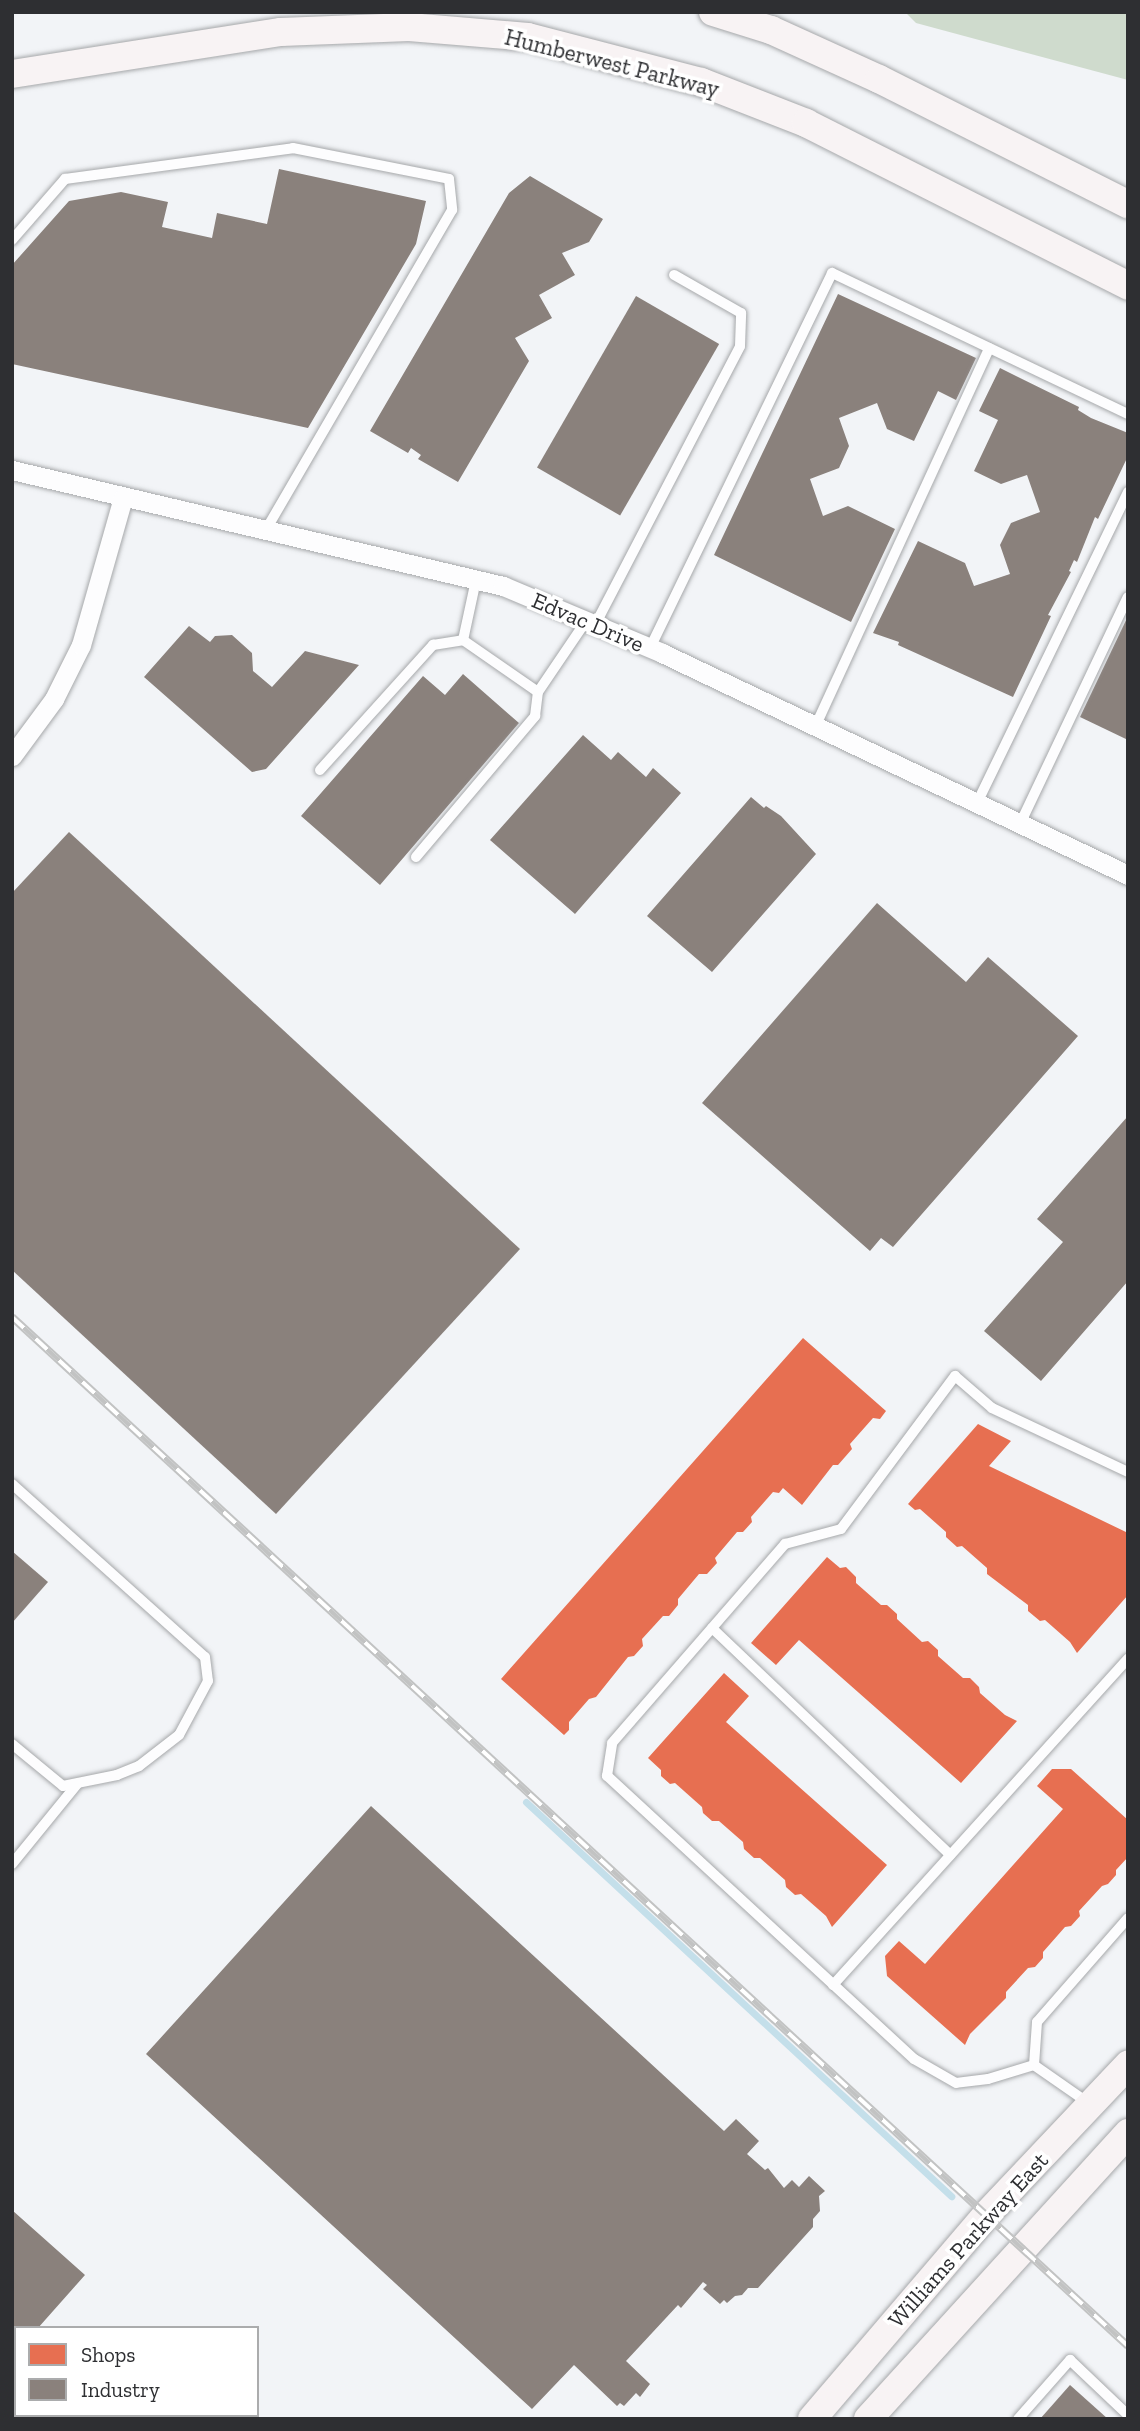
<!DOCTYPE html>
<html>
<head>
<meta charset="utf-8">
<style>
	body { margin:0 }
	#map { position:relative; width:1140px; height:2431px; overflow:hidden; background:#f2f4f7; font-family:"Zilla Slab",serif }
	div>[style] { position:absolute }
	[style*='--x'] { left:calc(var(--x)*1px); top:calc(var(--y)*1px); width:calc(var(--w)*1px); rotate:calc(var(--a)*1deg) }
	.forest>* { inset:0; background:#cfdbcd }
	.shops>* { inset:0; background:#e76f51 }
	.industry>* { inset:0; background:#8a817c; transform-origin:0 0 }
	.stream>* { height:7px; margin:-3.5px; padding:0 3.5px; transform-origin:3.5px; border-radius:3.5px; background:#c4dfea }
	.roads { filter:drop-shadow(0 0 2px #a6a8aa) drop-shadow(0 0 2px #a6a8aa) }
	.service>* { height:10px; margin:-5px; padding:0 5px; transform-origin:5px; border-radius:5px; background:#fdfdfe }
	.minor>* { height:19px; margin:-9.5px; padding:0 9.5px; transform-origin:9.5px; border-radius:9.5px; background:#fdfdfe }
	.secondary>* { height:28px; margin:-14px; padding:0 14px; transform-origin:14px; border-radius:14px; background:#f8f3f4 }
	.rail>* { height:8px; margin-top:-4px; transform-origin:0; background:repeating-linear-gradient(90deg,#fff 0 16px,#c2c3c3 0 32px); box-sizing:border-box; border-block:2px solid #c2c3c3 }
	span { translate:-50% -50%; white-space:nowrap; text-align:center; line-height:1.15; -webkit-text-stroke:7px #fff; paint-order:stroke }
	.street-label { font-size:23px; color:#2e2f32 }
	.frame { position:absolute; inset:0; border:14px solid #2e2f32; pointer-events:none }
	.legend { position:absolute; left:14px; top:2326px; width:245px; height:91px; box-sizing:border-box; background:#fff; border:2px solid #abacad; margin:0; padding:9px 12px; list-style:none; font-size:21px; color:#2e2f32 }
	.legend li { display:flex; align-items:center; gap:14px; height:35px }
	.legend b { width:35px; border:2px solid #abacad }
</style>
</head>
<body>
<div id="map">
	<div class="forest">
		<div style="clip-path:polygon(905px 12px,1128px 12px,1128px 80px,916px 23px)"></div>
	</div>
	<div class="shops">
		<div style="clip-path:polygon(803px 1338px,886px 1411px,880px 1419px,873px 1418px,850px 1444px,852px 1449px,838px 1465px,833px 1465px,802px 1505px,783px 1488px,779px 1493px,773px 1492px,751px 1517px,752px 1522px,743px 1532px,737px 1532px,715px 1558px,717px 1563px,707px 1574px,699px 1574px,678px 1599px,678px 1605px,669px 1616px,663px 1616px,642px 1639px,643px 1646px,634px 1656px,628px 1657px,596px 1697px,589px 1699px,569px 1722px,569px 1730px,564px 1735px,501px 1679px)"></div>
		<div style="clip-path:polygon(978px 1424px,1011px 1441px,989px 1466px,1128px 1533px,1128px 1595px,1077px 1653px,1070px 1642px,1045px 1620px,1040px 1621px,1028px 1611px,1028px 1605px,987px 1574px,987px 1568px,962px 1546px,957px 1547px,946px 1537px,946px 1532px,920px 1509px,915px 1510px,908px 1504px)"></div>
		<div style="clip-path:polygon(827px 1557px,840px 1568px,846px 1567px,856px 1577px,856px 1583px,881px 1605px,887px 1605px,897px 1614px,897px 1619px,922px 1642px,928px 1641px,938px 1650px,938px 1656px,963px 1678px,970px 1678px,979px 1687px,980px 1693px,1005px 1715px,1017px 1721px,961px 1783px,799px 1640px,776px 1665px,751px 1643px)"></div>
		<div style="clip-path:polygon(724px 1673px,749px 1696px,726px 1722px,887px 1865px,832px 1927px,826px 1916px,801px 1894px,795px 1895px,786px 1887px,785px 1880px,760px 1858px,754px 1858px,744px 1849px,743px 1842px,719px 1821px,712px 1821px,703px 1813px,702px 1807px,675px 1783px,670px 1784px,661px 1776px,661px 1770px,648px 1758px)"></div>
		<div style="clip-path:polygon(1052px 1769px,1071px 1769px,1128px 1820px,1128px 1857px,1116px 1870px,1116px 1875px,1108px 1884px,1102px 1886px,1079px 1911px,1080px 1916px,1071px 1926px,1065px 1927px,1043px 1952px,1043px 1958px,1035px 1967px,1028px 1968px,1006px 1992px,1006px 1998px,970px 2034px,965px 2045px,887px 1976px,885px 1956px,899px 1941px,925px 1964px,1063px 1809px,1037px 1786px)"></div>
	</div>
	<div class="industry">
		<div style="clip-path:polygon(279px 169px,426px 201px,416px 244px,308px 428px,12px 364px,12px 265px,69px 201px,121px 192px,168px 202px,162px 227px,212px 238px,217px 213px,267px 224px)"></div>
		<div style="clip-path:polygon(530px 176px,603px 219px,589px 242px,562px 253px,575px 275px,539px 295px,552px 318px,515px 338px,529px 361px,458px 482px,418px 459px,421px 455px,411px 448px,408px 453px,370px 431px,509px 193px)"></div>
		<div style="clip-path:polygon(838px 294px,976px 358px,956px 400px,938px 391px,914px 441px,887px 429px,877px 403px,839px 418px,849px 446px,839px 468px,810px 479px,823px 516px,848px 506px,895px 529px,851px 622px,714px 555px)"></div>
		<div style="left:636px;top:296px;width:96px;height:198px;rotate:30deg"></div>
		<div style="clip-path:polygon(1000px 368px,1079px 407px,1078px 410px,1091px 418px,1128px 433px,1128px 456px,1098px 519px,1095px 517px,1077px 562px,1074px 560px,1069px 571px,1071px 572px,1048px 615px,1051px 616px,1013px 697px,898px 645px,899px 642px,873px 633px,918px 541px,965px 563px,974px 586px,1010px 574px,1000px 545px,1011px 523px,1040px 512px,1027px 475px,1001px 484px,974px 471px,998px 420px,979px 411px)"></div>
		<div style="clip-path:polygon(1128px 616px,1128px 740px,1080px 717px)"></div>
		<div style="clip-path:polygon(189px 626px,210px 642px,215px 636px,232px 635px,252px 653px,253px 671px,272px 687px,305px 651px,359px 665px,266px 769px,252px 772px,144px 677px)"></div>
		<div style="clip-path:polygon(463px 674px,519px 723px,380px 885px,301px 816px,423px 676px,445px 695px)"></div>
		<div style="clip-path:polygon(583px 735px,611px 760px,618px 752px,646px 777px,653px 768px,681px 793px,575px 914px,490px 840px)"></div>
		<div style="clip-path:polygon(751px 797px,764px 808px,766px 806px,781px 816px,816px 854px,712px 972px,647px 916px)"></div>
		<div style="clip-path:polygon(69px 832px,520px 1249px,276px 1514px,12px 1270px,12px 893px)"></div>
		<div style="clip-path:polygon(877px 903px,966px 982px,988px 957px,1078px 1036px,893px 1247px,881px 1238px,870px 1251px,702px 1103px)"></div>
		<div style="clip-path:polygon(1128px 1116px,1128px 1281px,1041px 1381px,984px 1331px,1063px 1242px,1037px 1219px)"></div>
		<div style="clip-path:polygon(12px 1551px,48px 1582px,12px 1623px)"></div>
		<div style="clip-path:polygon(371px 1806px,724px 2131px,736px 2119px,759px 2141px,747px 2154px,765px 2170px,768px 2168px,784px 2188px,792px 2180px,799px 2187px,809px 2176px,825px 2191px,819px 2196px,820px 2211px,813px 2219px,813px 2227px,758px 2288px,748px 2288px,742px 2295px,735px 2296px,727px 2303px,724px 2300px,720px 2304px,703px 2289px,707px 2285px,703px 2282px,681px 2308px,678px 2305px,626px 2361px,650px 2384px,640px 2397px,636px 2393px,624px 2406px,620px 2403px,617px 2406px,574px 2365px,532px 2409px,146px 2054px)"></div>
		<div style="clip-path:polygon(12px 2210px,85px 2275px,38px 2328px,16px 2328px,16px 2352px,12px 2356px)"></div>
		<div style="clip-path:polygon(1070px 2385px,1108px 2419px,1040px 2419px)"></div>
		<div style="left:48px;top:2415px;width:93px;height:6px"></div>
	</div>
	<div class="stream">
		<div style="--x:526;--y:1802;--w:580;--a:42.83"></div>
	</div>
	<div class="roads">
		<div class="service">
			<div style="--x:12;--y:240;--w:81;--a:-49"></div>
			<div style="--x:65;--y:179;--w:230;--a:-7.7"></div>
			<div style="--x:293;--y:148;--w:159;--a:11.2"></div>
			<div style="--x:449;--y:179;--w:31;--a:84"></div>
			<div style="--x:452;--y:210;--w:369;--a:120.2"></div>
			<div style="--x:476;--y:580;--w:61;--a:102.2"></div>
			<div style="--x:463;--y:640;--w:91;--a:34.7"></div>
			<div style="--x:538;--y:692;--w:86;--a:-55.9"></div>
			<div style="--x:595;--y:625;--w:314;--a:-62.5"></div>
			<div style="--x:740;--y:346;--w:33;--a:-88"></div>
			<div style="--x:741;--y:313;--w:77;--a:-150.4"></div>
			<div style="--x:650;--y:648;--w:417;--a:-64.1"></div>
			<div style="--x:832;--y:273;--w:328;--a:25.5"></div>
			<div style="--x:815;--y:727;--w:417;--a:-65.3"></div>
			<div style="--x:320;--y:770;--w:169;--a:-47.9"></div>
			<div style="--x:433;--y:645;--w:30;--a:-9"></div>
			<div style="--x:977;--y:803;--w:346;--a:-64.1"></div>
			<div style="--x:1020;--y:824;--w:251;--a:-64.6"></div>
			<div style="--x:416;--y:857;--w:185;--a:-49.8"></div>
			<div style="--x:535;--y:716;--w:24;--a:-83"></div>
			<div style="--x:12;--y:1484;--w:259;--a:41.9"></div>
			<div style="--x:205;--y:1657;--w:24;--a:83"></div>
			<div style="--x:208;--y:1681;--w:61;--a:118.2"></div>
			<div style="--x:179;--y:1735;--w:51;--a:142.2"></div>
			<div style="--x:139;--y:1766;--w:24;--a:158"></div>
			<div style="--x:117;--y:1775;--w:55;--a:168.5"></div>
			<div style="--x:63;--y:1786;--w:66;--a:-140.5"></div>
			<div style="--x:712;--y:1628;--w:329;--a:43.6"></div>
			<div style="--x:12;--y:1864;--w:104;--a:-50.8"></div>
			<div style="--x:833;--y:1985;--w:440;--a:-47.9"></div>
			<div style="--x:1034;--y:2065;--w:43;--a:-86"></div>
			<div style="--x:1037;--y:2022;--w:138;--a:-48.8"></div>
			<div style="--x:1087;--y:2102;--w:65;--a:-145.1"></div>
			<div style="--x:1034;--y:2065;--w:48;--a:163.1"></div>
			<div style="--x:988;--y:2079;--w:32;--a:173"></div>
			<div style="--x:956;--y:2083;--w:48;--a:-150.3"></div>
			<div style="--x:914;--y:2059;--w:418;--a:-137.3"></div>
			<div style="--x:607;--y:1776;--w:33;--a:-81"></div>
			<div style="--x:612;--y:1743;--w:264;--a:-49"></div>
			<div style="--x:785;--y:1544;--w:58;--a:-15"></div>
			<div style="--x:841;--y:1529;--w:191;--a:-53.3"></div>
			<div style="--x:955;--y:1376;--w:49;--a:40.9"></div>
			<div style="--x:992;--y:1408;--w:150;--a:25.2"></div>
			<div style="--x:1018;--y:2419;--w:79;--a:-48.6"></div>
			<div style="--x:1070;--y:2360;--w:80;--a:43.5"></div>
		</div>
		<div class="minor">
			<div style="--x:12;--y:470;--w:505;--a:13.29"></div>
			<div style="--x:503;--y:586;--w:173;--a:22.8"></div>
			<div style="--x:662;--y:653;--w:516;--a:25.47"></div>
			<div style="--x:12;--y:756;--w:71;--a:-53.6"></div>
			<div style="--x:54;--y:699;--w:60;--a:-63.4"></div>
			<div style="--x:81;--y:645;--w:153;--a:-74.1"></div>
		</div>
		<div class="secondary">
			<div style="--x:713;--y:12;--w:61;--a:17.2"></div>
			<div style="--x:771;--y:30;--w:119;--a:24.4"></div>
			<div style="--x:879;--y:79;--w:279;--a:26.7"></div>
			<div style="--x:12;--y:74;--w:272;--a:-8.9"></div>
			<div style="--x:281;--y:32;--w:128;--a:-2.2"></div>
			<div style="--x:409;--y:27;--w:119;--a:4.8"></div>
			<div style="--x:528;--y:37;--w:179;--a:14.6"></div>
			<div style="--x:701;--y:82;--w:113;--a:21.3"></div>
			<div style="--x:806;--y:123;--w:361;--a:26.8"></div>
			<div style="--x:812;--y:2419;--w:268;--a:-49.5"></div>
			<div style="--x:986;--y:2215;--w:207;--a:-46.6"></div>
			<div style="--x:868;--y:2419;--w:387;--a:-47.7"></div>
		</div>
	</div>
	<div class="rail">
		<div style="--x:12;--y:1317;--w:1518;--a:42.68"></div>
	</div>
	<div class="street-label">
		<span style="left:612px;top:63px;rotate:14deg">Humberwest Parkway</span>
		<span style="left:588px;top:622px;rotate:23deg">Edvac Drive</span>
		<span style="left:968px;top:2240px;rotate:-48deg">Williams Parkway East</span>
	</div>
	<div class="frame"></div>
	<ul class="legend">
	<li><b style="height:19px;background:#e76f51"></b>Shops</li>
	<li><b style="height:19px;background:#8a817c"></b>Industry</li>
	</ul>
</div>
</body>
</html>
